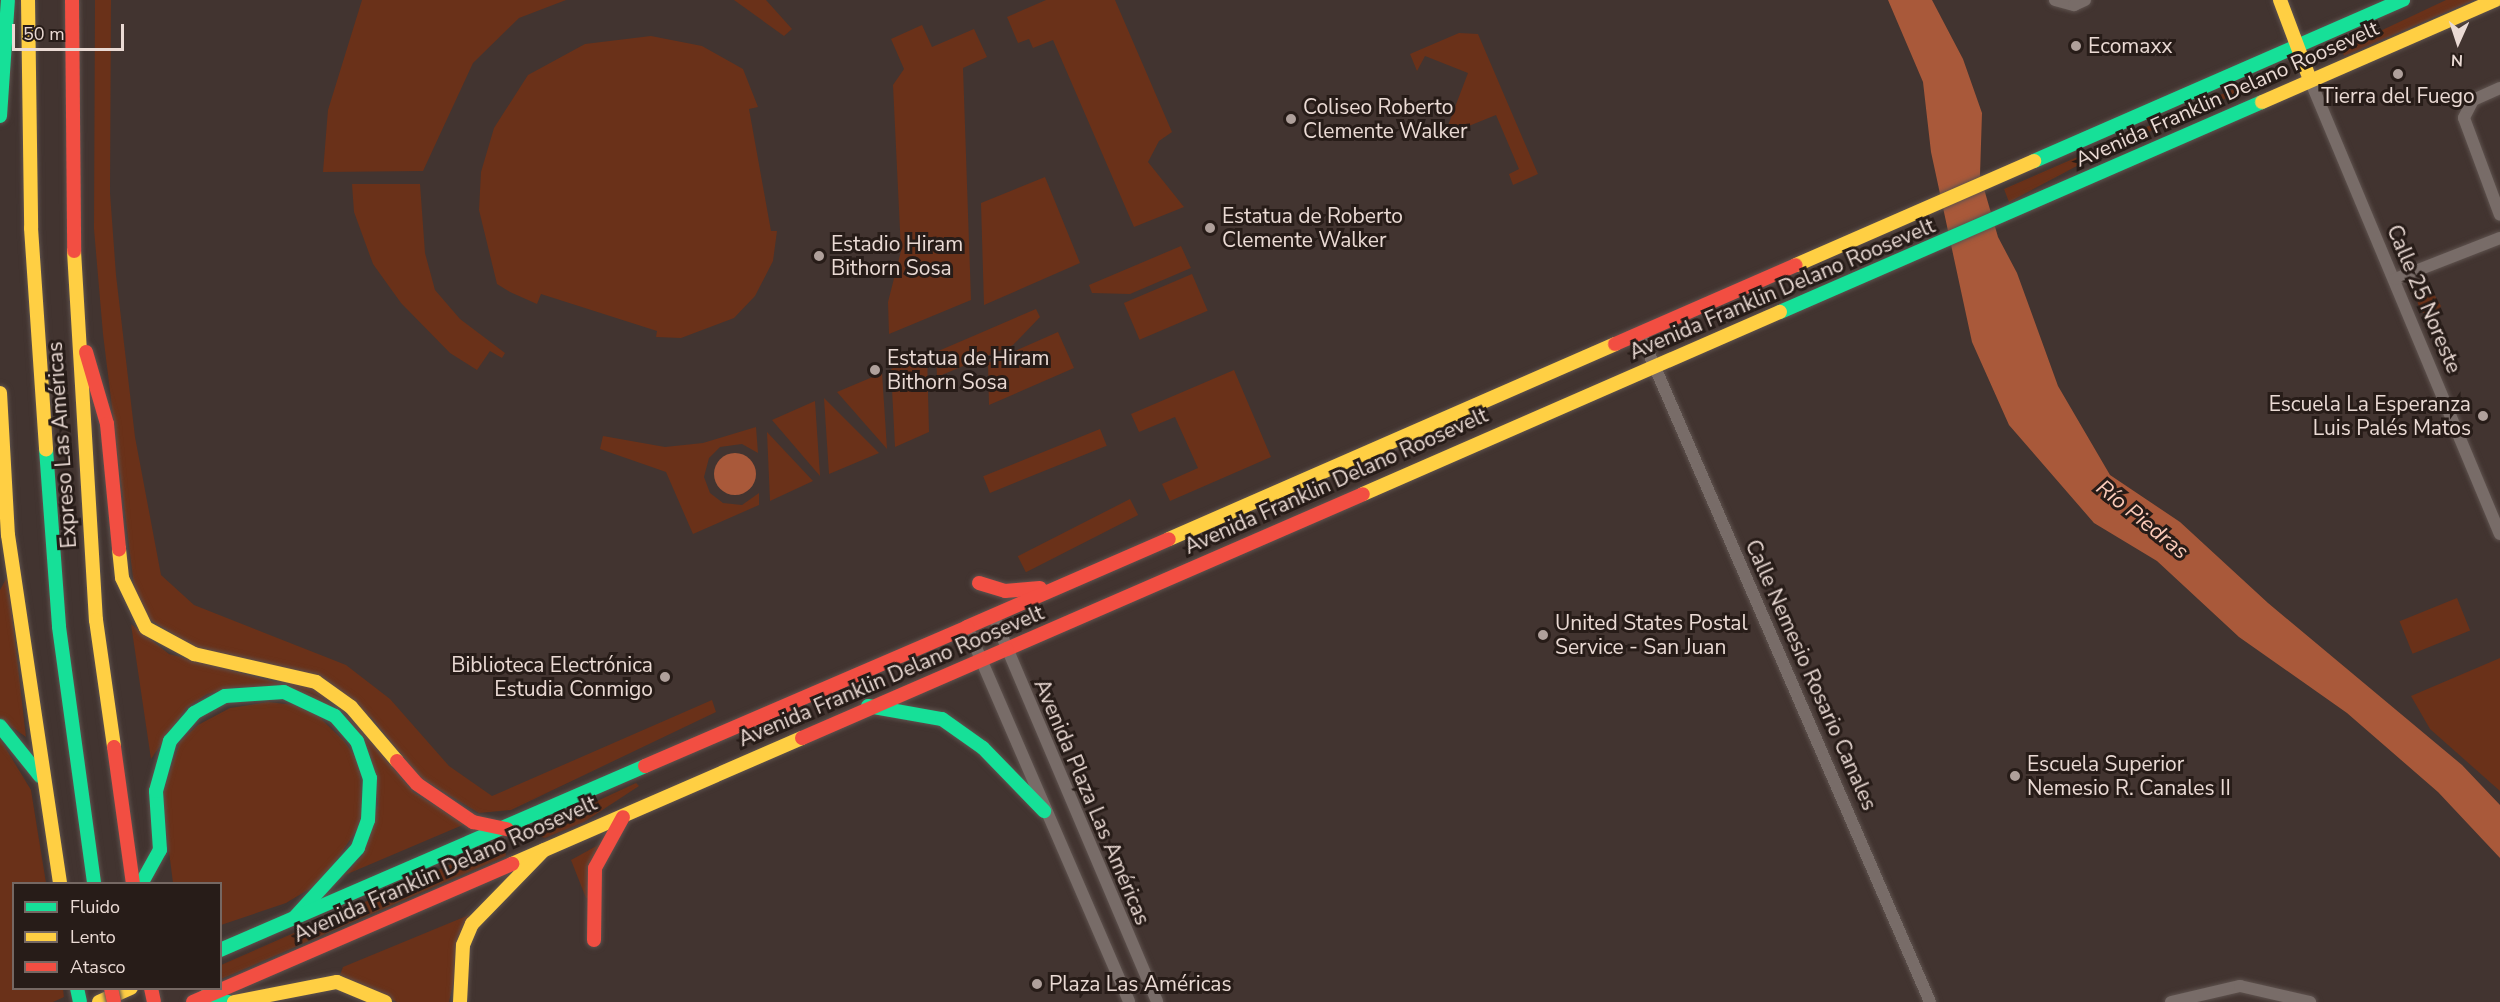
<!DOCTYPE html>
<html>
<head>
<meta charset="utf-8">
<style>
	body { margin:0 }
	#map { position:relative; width:2500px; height:1002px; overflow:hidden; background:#423430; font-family:"Nunito Sans",sans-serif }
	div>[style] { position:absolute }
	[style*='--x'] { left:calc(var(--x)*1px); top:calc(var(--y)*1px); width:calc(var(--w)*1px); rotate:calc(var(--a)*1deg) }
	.green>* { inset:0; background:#6a3119; transform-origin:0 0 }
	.water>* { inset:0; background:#a9593a }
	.round { border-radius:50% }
	.roads { filter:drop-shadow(0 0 2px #5e524e) drop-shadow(0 0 2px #5e524e) }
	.street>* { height:12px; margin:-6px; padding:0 6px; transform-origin:6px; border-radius:6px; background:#786c68 }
	.fast>* { height:14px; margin:-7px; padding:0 7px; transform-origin:7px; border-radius:7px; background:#16e098 }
	.slow>* { height:14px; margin:-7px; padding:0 7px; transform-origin:7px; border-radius:7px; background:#ffcf43 }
	.jam>* { height:14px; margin:-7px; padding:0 7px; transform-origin:7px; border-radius:7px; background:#f24e42 }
	.bridges { filter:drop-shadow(0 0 2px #5e524e) drop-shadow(0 0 2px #5e524e) }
	.jam-bridge>* { height:14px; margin:-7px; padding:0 7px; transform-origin:7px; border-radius:7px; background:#f24e42 }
	.dots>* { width:16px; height:16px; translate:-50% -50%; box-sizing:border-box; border:3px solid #271c18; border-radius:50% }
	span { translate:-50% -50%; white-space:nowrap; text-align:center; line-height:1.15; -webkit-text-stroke:6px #271c18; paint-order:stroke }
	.poi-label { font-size:21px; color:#eadad4 }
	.left { translate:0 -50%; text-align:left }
	.right { translate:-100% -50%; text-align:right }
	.street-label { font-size:21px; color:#eadad4 }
	.water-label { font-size:22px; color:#fbcbb9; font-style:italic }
	.legend { position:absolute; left:12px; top:882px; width:210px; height:108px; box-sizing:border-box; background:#271c18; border:2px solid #756863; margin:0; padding:8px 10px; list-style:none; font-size:18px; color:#eadad4 }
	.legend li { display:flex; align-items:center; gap:12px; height:30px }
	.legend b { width:30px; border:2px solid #756863 }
	.north { position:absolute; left:2428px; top:12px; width:60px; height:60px; -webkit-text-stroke:4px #271c18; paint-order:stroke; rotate:183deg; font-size:16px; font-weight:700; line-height:24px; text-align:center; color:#eadad4 }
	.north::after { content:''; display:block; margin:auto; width:21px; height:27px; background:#eadad4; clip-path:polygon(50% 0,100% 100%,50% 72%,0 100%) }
	.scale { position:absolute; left:12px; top:24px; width:112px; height:27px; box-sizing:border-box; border:3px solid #eadad4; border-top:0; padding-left:8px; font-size:18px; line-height:21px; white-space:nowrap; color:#eadad4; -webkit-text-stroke:4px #271c18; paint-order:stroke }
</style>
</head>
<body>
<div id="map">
	<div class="green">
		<div style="clip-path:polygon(95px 0,111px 0,110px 193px,116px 275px,135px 437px,161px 575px,194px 605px,346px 665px,390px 699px,449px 766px,492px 796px,712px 700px,716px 712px,511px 810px,479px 813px,419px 777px,371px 717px,191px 645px,149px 619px,136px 602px,103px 334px,94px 229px)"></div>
		<div style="clip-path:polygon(362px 0,566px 0,519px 18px,473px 63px,423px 171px,323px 172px,328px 110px)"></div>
		<div style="clip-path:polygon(734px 0,766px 0,792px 29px,784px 36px)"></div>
		<div style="clip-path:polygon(1046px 0,1115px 0,1172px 132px,1159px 141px,1148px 162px,1184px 207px,1134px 227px,1053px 40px,1033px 48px,1029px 39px,1018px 43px,1007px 17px)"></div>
		<div style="clip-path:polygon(2446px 0,2474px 0,2344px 56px,2342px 49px)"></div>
		<div style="clip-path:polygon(922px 25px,932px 47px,974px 29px,987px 57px,963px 68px,971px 300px,889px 334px,888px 302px,901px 251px,893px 85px,904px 69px,891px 39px)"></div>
		<div style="clip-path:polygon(1459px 33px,1478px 34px,1538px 174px,1513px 185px,1509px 174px,1519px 169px,1496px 115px,1444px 136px,1468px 73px,1425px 56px,1417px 71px,1410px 54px)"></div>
		<div style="clip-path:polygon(651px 36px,702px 46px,743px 69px,758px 107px,749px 109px,771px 231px,777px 231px,773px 261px,755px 296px,734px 318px,681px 338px,656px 337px,657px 331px,541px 294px,537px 304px,510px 292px,497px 284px,479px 210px,481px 172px,494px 128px,528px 75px,585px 44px)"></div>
		<div style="clip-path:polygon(2266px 75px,2268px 80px,2111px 148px,2009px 202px,2004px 189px)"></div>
		<div style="clip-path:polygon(1045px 177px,1080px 263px,984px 305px,981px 203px)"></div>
		<div style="clip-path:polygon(352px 184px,420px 184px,425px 253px,435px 290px,460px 319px,505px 353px,502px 358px,490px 351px,477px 370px,450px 353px,401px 303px,373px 264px,354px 212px)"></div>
		<div style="clip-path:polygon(1181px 246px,1191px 268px,1130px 294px,1092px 293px,1089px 285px)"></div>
		<div style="left:1192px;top:274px;width:40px;height:74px;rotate:67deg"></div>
		<div style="clip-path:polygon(2426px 281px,2441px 306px,2434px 318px,2420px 311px,2414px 288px)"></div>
		<div style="clip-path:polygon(1036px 309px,1040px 317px,1013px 345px,937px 377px,936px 352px)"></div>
		<div style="clip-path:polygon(1058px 332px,1074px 368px,989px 405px,988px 363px)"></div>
		<div style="clip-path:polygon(927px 354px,929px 432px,895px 447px,891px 369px)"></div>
		<div style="clip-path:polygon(1234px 370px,1271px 457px,1170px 501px,1162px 484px,1198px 468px,1175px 417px,1139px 432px,1131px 414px)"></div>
		<div style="clip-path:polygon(882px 373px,887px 449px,837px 392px)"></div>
		<div style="clip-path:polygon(824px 398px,879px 453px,829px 474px)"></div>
		<div style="clip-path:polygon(815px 401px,820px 476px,772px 420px)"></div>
		<div style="clip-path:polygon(756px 427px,758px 453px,742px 444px,720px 447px,709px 458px,704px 477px,710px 493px,723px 503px,742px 505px,759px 493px,759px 505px,693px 534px,666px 472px,600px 449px,603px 436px,665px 447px,703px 443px)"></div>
		<div style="left:1100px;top:429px;width:18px;height:126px;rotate:68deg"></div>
		<div style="clip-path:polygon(767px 432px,813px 481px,770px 501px)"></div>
		<div style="left:1130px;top:499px;width:18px;height:126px;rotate:63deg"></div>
		<div style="clip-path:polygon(6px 579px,8px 580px,26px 737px,0 718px,0 590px)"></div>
		<div style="left:2457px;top:598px;width:35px;height:62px;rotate:68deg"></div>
		<div style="clip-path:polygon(131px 624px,169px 654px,295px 687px,322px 698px,357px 725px,413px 792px,465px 824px,345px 875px,363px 855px,378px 804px,371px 757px,346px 719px,295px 689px,236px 687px,207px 694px,186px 708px,151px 759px)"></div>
		<div style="clip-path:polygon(2500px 658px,2500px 791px,2430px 729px,2411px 696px)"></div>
		<div style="clip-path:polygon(268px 702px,294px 705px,318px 716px,344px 741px,359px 762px,363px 821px,321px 882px,286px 903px,221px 925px,220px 884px,173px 883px,162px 796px,180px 742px,198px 725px,230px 708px)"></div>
		<div style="clip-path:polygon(0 739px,31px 790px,46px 883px,14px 884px,14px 988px,63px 989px,64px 997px,53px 1002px,0 1002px)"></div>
		<div style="clip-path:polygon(636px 783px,639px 786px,584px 822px,545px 838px,528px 833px)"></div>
		<div style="clip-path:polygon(602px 843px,588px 898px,586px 898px,571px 860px)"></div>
		<div style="clip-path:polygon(505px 851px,506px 856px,221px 979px,221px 965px,463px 859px)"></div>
		<div style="clip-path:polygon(469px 915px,449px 1002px,397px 1002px,340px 975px,343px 967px)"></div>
	</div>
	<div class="water">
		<div style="clip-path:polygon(1888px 0,1932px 0,1963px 59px,1982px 113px,1980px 175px,1998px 237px,2017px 273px,2058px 386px,2110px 475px,2180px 522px,2268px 603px,2462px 765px,2500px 805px,2500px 858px,2438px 792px,2347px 713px,2239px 637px,2157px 561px,2094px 523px,2009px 425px,1972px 342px,1931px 152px,1923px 82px)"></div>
		<div class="round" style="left:714px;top:453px;width:42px;height:42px"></div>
	</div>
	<div class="roads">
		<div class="street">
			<div style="--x:2055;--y:0;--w:20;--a:15"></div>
			<div style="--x:2074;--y:5;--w:12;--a:-24"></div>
			<div style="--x:2310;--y:80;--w:492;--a:67.3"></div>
			<div style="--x:2500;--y:88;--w:30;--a:156"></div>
			<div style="--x:2473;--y:100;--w:20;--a:117"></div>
			<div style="--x:2464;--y:118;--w:103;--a:69.6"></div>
			<div style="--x:2395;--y:279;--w:113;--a:-21.3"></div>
			<div style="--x:1641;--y:335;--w:727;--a:66.57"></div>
			<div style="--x:993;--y:615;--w:420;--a:67"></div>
			<div style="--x:967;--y:627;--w:408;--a:66.6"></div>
			<div style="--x:2171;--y:1002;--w:71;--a:-13.1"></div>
			<div style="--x:2240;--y:986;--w:72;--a:12.9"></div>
		</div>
		<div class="fast">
			<div style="--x:0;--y:116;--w:116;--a:-86.1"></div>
			<div style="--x:2034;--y:161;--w:403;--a:-23.6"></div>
			<div style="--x:1780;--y:312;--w:526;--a:-23.54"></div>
			<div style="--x:46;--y:449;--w:178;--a:85.8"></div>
			<div style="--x:59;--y:627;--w:259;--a:82.2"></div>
			<div style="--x:868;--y:706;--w:75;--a:10"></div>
			<div style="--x:942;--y:719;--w:50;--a:35.3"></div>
			<div style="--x:983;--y:748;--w:88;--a:45.9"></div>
			<div style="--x:0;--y:726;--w:64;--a:51.3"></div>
			<div style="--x:141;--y:884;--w:39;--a:-61"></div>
			<div style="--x:160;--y:850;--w:59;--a:-93.9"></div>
			<div style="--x:156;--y:791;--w:52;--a:-74.4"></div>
			<div style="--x:170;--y:741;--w:37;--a:-49"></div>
			<div style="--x:194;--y:713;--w:35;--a:-29"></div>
			<div style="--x:225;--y:696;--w:59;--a:-3.9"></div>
			<div style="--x:284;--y:692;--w:56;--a:25.2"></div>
			<div style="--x:335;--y:716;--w:33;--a:49"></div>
			<div style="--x:357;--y:741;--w:39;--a:71"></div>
			<div style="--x:370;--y:778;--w:42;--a:92.7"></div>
			<div style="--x:368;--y:820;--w:30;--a:110"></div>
			<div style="--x:358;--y:848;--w:93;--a:132.4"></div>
			<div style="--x:220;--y:950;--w:463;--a:-23.4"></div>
			<div style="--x:77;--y:988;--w:14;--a:78"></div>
			<div style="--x:204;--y:997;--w:25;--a:12"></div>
		</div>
		<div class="slow">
			<div style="--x:28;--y:0;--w:228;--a:89.2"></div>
			<div style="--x:31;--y:228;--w:222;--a:86.1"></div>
			<div style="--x:2280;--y:0;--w:85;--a:69.4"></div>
			<div style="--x:2262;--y:102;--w:255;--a:-23.6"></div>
			<div style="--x:74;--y:251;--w:370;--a:86.6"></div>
			<div style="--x:96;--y:620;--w:128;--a:81.9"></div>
			<div style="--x:1796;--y:265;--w:260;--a:-23.6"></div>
			<div style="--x:0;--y:393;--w:142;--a:86.8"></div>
			<div style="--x:8;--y:535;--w:353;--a:81.5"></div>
			<div style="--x:1363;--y:494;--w:455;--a:-23.6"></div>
			<div style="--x:1169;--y:539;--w:487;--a:-23.6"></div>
			<div style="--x:119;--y:549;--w:29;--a:84"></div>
			<div style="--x:122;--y:578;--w:55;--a:64.4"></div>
			<div style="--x:146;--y:628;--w:55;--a:28.4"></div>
			<div style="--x:194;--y:654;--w:125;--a:12.9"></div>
			<div style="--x:316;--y:682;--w:43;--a:35.5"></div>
			<div style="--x:351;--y:707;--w:71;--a:49.6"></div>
			<div style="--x:512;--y:864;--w:316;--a:-23.5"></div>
			<div style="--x:99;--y:1002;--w:35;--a:-24"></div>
			<div style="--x:234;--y:1002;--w:105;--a:-11"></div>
			<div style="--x:337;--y:982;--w:52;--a:22.6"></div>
			<div style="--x:460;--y:1002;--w:57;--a:-87"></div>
			<div style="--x:463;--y:945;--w:23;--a:-67"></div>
			<div style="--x:472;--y:924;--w:103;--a:-45.8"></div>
		</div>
		<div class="jam">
			<div style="--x:72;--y:0;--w:251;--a:89.5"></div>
			<div style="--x:1615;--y:344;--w:197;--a:-23.6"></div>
			<div style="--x:86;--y:352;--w:75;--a:73.7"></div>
			<div style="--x:107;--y:424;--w:126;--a:84.5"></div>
			<div style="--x:979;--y:583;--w:27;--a:17"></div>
			<div style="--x:1005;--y:591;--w:35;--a:-5"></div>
			<div style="--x:967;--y:627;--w:220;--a:-23.5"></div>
			<div style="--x:1007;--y:649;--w:388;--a:-23.5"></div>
			<div style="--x:802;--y:738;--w:223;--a:-23.5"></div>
			<div style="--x:114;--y:747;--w:138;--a:82.1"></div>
			<div style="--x:397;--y:761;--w:30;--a:49"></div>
			<div style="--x:417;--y:784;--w:68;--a:34.2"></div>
			<div style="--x:473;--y:822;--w:35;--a:12"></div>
			<div style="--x:645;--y:766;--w:351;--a:-23.3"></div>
			<div style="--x:594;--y:940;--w:72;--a:-89.2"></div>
			<div style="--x:595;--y:868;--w:58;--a:-61.2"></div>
			<div style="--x:151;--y:988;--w:14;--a:78"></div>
			<div style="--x:193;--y:1002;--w:348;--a:-23.4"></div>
		</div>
	</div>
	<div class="bridges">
		<div class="jam-bridge">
			<div style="--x:111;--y:988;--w:14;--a:78"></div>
		</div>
	</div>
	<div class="dots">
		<div style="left:2076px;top:46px;background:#afa09b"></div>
		<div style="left:2398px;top:74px;background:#afa09b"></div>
		<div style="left:1291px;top:119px;background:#afa09b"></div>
		<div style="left:1210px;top:228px;background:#afa09b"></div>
		<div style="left:819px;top:256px;background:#afa09b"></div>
		<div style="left:875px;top:370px;background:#afa09b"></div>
		<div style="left:2483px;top:416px;background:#afa09b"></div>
		<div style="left:1543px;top:635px;background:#afa09b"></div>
		<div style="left:665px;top:677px;background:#afa09b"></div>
		<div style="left:2015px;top:776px;background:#afa09b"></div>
		<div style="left:1037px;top:984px;background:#afa09b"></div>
	</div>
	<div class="poi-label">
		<span class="left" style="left:2088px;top:46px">Ecomaxx</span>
		<span style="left:2398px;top:96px">Tierra del Fuego</span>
		<span class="left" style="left:1303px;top:119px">Coliseo Roberto<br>Clemente Walker</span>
		<span class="left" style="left:1222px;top:228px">Estatua de Roberto<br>Clemente Walker</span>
		<span class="left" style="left:831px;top:256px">Estadio Hiram<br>Bithorn Sosa</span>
		<span class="left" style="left:887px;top:370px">Estatua de Hiram<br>Bithorn Sosa</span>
		<span class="right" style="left:2471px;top:416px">Escuela La Esperanza<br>Luis Palés Matos</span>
		<span class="left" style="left:1555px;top:635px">United States Postal<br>Service - San Juan</span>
		<span class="right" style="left:653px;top:677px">Biblioteca Electrónica<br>Estudia Conmigo</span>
		<span class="left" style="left:2027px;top:776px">Escuela Superior<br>Nemesio R. Canales II</span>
		<span class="left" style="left:1049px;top:984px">Plaza Las Américas</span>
	</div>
	<div class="street-label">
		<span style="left:2227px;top:94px;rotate:-24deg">Avenida Franklin Delano Roosevelt</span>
		<span style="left:1782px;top:289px;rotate:-23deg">Avenida Franklin Delano Roosevelt</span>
		<span style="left:2424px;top:299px;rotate:67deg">Calle 25 Noreste</span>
		<span style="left:62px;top:445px;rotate:-94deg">Expreso Las Américas</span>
		<span style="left:1336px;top:481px;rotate:-24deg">Avenida Franklin Delano Roosevelt</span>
		<span style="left:1811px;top:675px;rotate:66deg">Calle Nemesio Rosario Canales</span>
		<span style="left:891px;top:676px;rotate:-23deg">Avenida Franklin Delano Roosevelt</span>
		<span style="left:1092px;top:802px;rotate:67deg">Avenida Plaza Las Américas</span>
		<span style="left:445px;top:869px;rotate:-24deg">Avenida Franklin Delano Roosevelt</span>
	</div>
	<div class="water-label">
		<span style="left:2142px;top:520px;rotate:39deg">Río Piedras</span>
	</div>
	<ul class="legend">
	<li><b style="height:8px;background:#16e098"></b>Fluido</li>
	<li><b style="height:8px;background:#ffcf43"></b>Lento</li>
	<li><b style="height:8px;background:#f24e42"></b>Atasco</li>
	</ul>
	<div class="north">N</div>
	<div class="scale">50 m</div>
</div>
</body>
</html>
